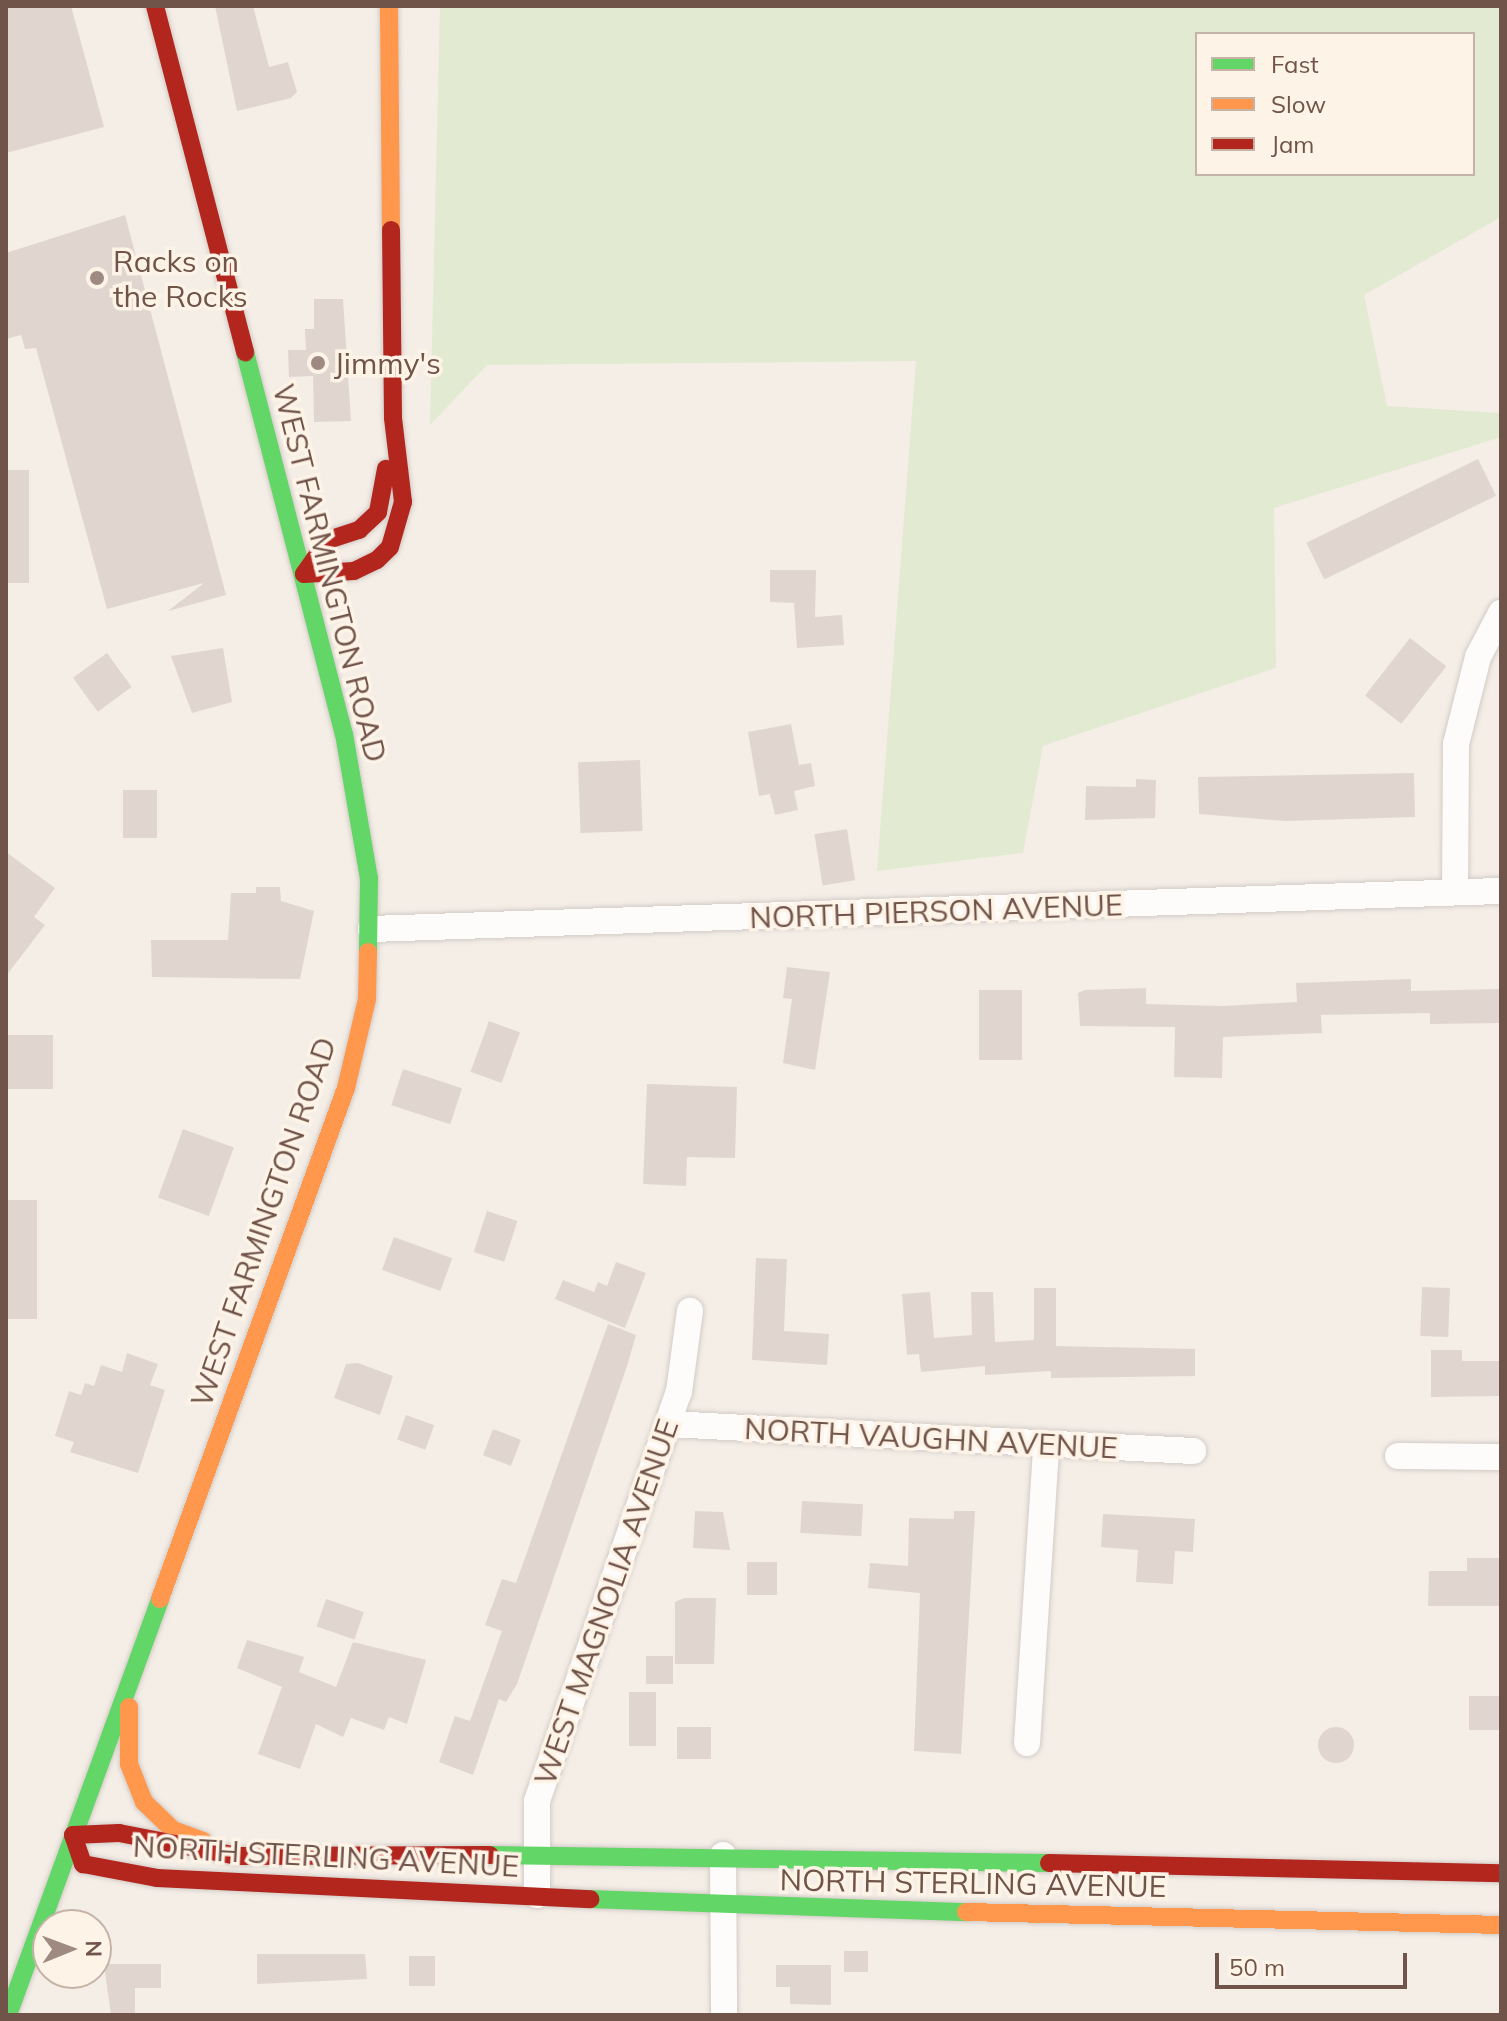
<!DOCTYPE html>
<html>
<head>
<meta charset="utf-8">
<style>
	body { margin:0 }
	#map { position:relative; width:1507px; height:2021px; overflow:hidden; background:#f4eee7; font-family:Mulish,sans-serif }
	div>[style] { position:absolute }
	[style*='--x'] { left:calc(var(--x)*1px); top:calc(var(--y)*1px); width:calc(var(--w)*1px); rotate:calc(var(--a)*1deg) }
	.green>* { inset:0; background:#e2ead2 }
	.building>* { inset:0; background:#e0d6cf; transform-origin:0 0 }
	.round { border-radius:50% }
	.roads { filter:drop-shadow(0 0 2px #d3cbc6) drop-shadow(0 0 2px #d3cbc6) }
	.street>* { height:26px; margin:-13px; padding:0 13px; transform-origin:13px; border-radius:13px; background:#fdfcfb }
	.fast>* { height:18px; margin:-9px; padding:0 9px; transform-origin:9px; border-radius:9px; background:#63d668 }
	.slow>* { height:18px; margin:-9px; padding:0 9px; transform-origin:9px; border-radius:9px; background:#ff974d }
	.jam>* { height:18px; margin:-9px; padding:0 9px; transform-origin:9px; border-radius:9px; background:#b3261e }
	.dots>* { width:22px; height:22px; translate:-50% -50%; box-sizing:border-box; border:4px solid #fef3e7; border-radius:50% }
	span { translate:-50% -50%; white-space:nowrap; text-align:center; line-height:1.15; -webkit-text-stroke:7px #fef3e7; paint-order:stroke }
	.poi-label { font-size:30px; color:#70544a }
	.left { translate:0 -50%; text-align:left }
	.street-label { font-size:30px; color:#70544a }
	.frame { position:absolute; inset:0; border:8px solid #70544a; pointer-events:none }
	.legend { position:absolute; left:1195px; top:32px; width:280px; height:144px; box-sizing:border-box; background:#fef3e7; border:2px solid #c5b3a8; margin:0; padding:10px 14px; list-style:none; font-size:24px; color:#70544a }
	.legend li { display:flex; align-items:center; gap:16px; height:40px }
	.legend b { width:40px; border:2px solid #c5b3a8 }
	.north { position:absolute; left:32px; top:1909px; width:80px; height:80px; box-sizing:border-box; background:#fef3e7; border:2px solid #c5b3a8; border-radius:50%; rotate:89deg; font-size:22px; font-weight:700; line-height:32px; text-align:center; color:#70544a }
	.north::after { content:''; display:block; margin:auto; width:28px; height:36px; background:#9e8a81; clip-path:polygon(50% 0,100% 100%,50% 72%,0 100%) }
	.scale { position:absolute; left:1215px; top:1953px; width:192px; height:36px; box-sizing:border-box; border:4px solid #70544a; border-top:0; padding-left:10px; font-size:24px; line-height:28px; white-space:nowrap; color:#70544a; -webkit-text-stroke:6px #fef3e7; paint-order:stroke }
</style>
</head>
<body>
<div id="map">
	<div class="green">
		<div style="clip-path:polygon(evenodd,440px 6px,1501px 6px,1501px 217px,1364px 295px,1387px 406px,1501px 413px,1501px 437px,1274px 508px,1276px 668px,1043px 746px,1023px 853px,877px 871px,916px 361px,487px 365px,430px 425px,440px 6px,1197px 34px,1473px 34px,1473px 174px,1197px 174px,1197px 34px)"></div>
	</div>
	<div class="building">
		<div style="clip-path:polygon(6px 6px,71px 6px,104px 127px,6px 153px)"></div>
		<div style="clip-path:polygon(215px 6px,253px 6px,269px 67px,288px 62px,297px 92px,291px 98px,237px 111px)"></div>
		<div style="clip-path:polygon(125px 215px,226px 595px,168px 611px,204px 583px,107px 609px,36px 348px,25px 349px,21px 335px,6px 339px,6px 253px)"></div>
		<div style="clip-path:polygon(314px 299px,343px 299px,351px 421px,314px 422px,313px 376px,289px 377px,288px 350px,306px 350px,305px 329px,314px 329px)"></div>
		<div style="left:1478px;top:459px;width:41px;height:191px;rotate:64deg"></div>
		<div style="left:6px;top:470px;width:23px;height:113px"></div>
		<div style="clip-path:polygon(770px 570px,816px 570px,815px 617px,842px 615px,844px 645px,797px 648px,794px 603px,770px 602px)"></div>
		<div style="left:1410px;top:638px;width:46px;height:73px;rotate:38deg"></div>
		<div style="clip-path:polygon(223px 648px,232px 702px,192px 713px,171px 656px)"></div>
		<div style="left:107px;top:653px;width:42px;height:42px;rotate:54deg"></div>
		<div style="clip-path:polygon(791px 724px,799px 765px,811px 763px,815px 786px,794px 791px,798px 810px,775px 815px,770px 794px,759px 796px,748px 732px)"></div>
		<div style="left:640px;top:760px;width:71px;height:62px;rotate:88deg"></div>
		<div style="clip-path:polygon(1414px 773px,1415px 817px,1285px 821px,1199px 814px,1198px 777px)"></div>
		<div style="clip-path:polygon(1136px 779px,1156px 780px,1155px 818px,1085px 820px,1086px 786px,1136px 787px)"></div>
		<div style="left:123px;top:790px;width:34px;height:48px"></div>
		<div style="left:847px;top:829px;width:52px;height:33px;rotate:81deg"></div>
		<div style="clip-path:polygon(6px 852px,55px 888px,34px 917px,45px 925px,6px 976px)"></div>
		<div style="clip-path:polygon(256px 887px,280px 887px,281px 901px,314px 911px,300px 979px,152px 977px,151px 940px,228px 940px,231px 893px,256px 893px)"></div>
		<div style="clip-path:polygon(787px 967px,830px 972px,815px 1070px,783px 1063px,792px 999px,783px 998px)"></div>
		<div style="clip-path:polygon(1411px 979px,1411px 991px,1499px 989px,1499px 1023px,1430px 1024px,1430px 1013px,1321px 1015px,1322px 1033px,1223px 1037px,1222px 1078px,1174px 1077px,1175px 1027px,1080px 1026px,1078px 993px,1085px 990px,1146px 988px,1146px 1004px,1223px 1006px,1297px 1002px,1296px 983px)"></div>
		<div style="left:979px;top:990px;width:43px;height:70px"></div>
		<div style="left:489px;top:1021px;width:33px;height:54px;rotate:20deg"></div>
		<div style="left:6px;top:1035px;width:47px;height:54px"></div>
		<div style="left:403px;top:1069px;width:62px;height:38px;rotate:18deg"></div>
		<div style="clip-path:polygon(647px 1084px,737px 1087px,735px 1158px,687px 1157px,686px 1186px,643px 1184px)"></div>
		<div style="left:183px;top:1129px;width:54px;height:73px;rotate:20deg"></div>
		<div style="left:6px;top:1200px;width:31px;height:119px"></div>
		<div style="left:487px;top:1211px;width:32px;height:43px;rotate:18deg"></div>
		<div style="left:394px;top:1237px;width:62px;height:35px;rotate:20deg"></div>
		<div style="clip-path:polygon(756px 1258px,787px 1259px,784px 1331px,829px 1334px,827px 1365px,752px 1360px)"></div>
		<div style="clip-path:polygon(616px 1262px,646px 1273px,625px 1328px,555px 1299px,563px 1280px,594px 1292px,598px 1282px,607px 1286px)"></div>
		<div style="left:1422px;top:1287px;width:28px;height:49px;rotate:2deg"></div>
		<div style="clip-path:polygon(1034px 1288px,1056px 1288px,1056px 1346px,1195px 1349px,1195px 1376px,1051px 1378px,1051px 1371px,985px 1375px,985px 1366px,921px 1372px,919px 1354px,907px 1355px,902px 1294px,930px 1292px,934px 1338px,972px 1335px,971px 1292px,993px 1292px,995px 1342px,1034px 1340px)"></div>
		<div style="clip-path:polygon(608px 1324px,636px 1335px,627px 1366px,517px 1684px,506px 1702px,499px 1699px,473px 1775px,439px 1762px,455px 1716px,470px 1721px,502px 1631px,485px 1625px,502px 1579px,516px 1583px)"></div>
		<div style="clip-path:polygon(1431px 1350px,1462px 1350px,1462px 1361px,1499px 1361px,1500px 1396px,1431px 1397px)"></div>
		<div style="clip-path:polygon(127px 1353px,158px 1364px,150px 1385px,165px 1390px,138px 1473px,70px 1452px,74px 1442px,55px 1436px,69px 1391px,81px 1395px,85px 1383px,94px 1386px,101px 1365px,122px 1372px)"></div>
		<div style="clip-path:polygon(358px 1363px,393px 1376px,380px 1415px,334px 1398px,346px 1364px)"></div>
		<div style="left:406px;top:1415px;width:30px;height:26px;rotate:20deg"></div>
		<div style="left:493px;top:1429px;width:30px;height:28px;rotate:21deg"></div>
		<div style="left:802px;top:1501px;width:61px;height:32px;rotate:3deg"></div>
		<div style="clip-path:polygon(695px 1511px,723px 1512px,730px 1550px,693px 1548px)"></div>
		<div style="clip-path:polygon(954px 1511px,975px 1511px,961px 1754px,914px 1751px,920px 1593px,868px 1588px,870px 1563px,908px 1566px,909px 1518px,954px 1519px)"></div>
		<div style="clip-path:polygon(1103px 1514px,1195px 1519px,1193px 1552px,1175px 1551px,1173px 1584px,1136px 1582px,1138px 1550px,1101px 1547px)"></div>
		<div style="clip-path:polygon(1467px 1558px,1501px 1558px,1501px 1606px,1428px 1606px,1429px 1571px,1467px 1571px)"></div>
		<div style="left:747px;top:1562px;width:30px;height:33px"></div>
		<div style="clip-path:polygon(684px 1598px,716px 1598px,714px 1664px,675px 1664px,675px 1602px)"></div>
		<div style="left:326px;top:1599px;width:40px;height:29px;rotate:19deg"></div>
		<div style="clip-path:polygon(247px 1640px,304px 1657px,299px 1672px,336px 1687px,353px 1642px,426px 1660px,407px 1724px,389px 1717px,384px 1730px,351px 1718px,343px 1737px,316px 1724px,300px 1769px,258px 1754px,282px 1687px,237px 1668px)"></div>
		<div style="left:673px;top:1656px;width:28px;height:27px;rotate:90deg"></div>
		<div style="left:629px;top:1692px;width:27px;height:54px"></div>
		<div style="left:1469px;top:1696px;width:32px;height:34px"></div>
		<div style="left:677px;top:1727px;width:34px;height:32px"></div>
		<div class="round" style="left:1318px;top:1727px;width:36px;height:36px"></div>
		<div style="left:844px;top:1951px;width:24px;height:21px"></div>
		<div style="clip-path:polygon(257px 1954px,365px 1954px,367px 1979px,257px 1984px)"></div>
		<div style="left:409px;top:1956px;width:26px;height:30px"></div>
		<div style="clip-path:polygon(104px 1964px,161px 1964px,161px 1988px,135px 1988px,135px 2015px,111px 2015px)"></div>
		<div style="clip-path:polygon(776px 1965px,831px 1965px,831px 2005px,790px 2004px,790px 1987px,776px 1987px)"></div>
	</div>
	<div class="roads">
		<div class="street">
			<div style="--x:1455;--y:892;--w:148;--a:-89.6"></div>
			<div style="--x:1456;--y:744;--w:90;--a:-75.8"></div>
			<div style="--x:1478;--y:657;--w:50;--a:-62.4"></div>
			<div style="--x:371;--y:929;--w:1131;--a:-1.93"></div>
			<div style="--x:669;--y:1424;--w:525;--a:2.95"></div>
			<div style="--x:1398;--y:1456;--w:103;--a:0.6"></div>
			<div style="--x:1027;--y:1743;--w:297;--a:-86.3"></div>
			<div style="--x:723;--y:1855;--w:160;--a:89.6"></div>
			<div style="--x:537;--y:1895;--w:94;--a:-90"></div>
			<div style="--x:537;--y:1801;--w:433;--a:-70.9"></div>
			<div style="--x:679;--y:1392;--w:82;--a:-82.3"></div>
		</div>
		<div class="fast">
			<div style="--x:245;--y:352;--w:395;--a:75.5"></div>
			<div style="--x:344;--y:734;--w:146;--a:80.2"></div>
			<div style="--x:369;--y:878;--w:74;--a:90.8"></div>
			<div style="--x:490;--y:1855;--w:559;--a:0.82"></div>
			<div style="--x:590;--y:1899;--w:376;--a:2"></div>
			<div style="--x:8;--y:2015;--w:443;--a:-69.9"></div>
		</div>
		<div class="slow">
			<div style="--x:389;--y:6;--w:224;--a:89.5"></div>
			<div style="--x:160;--y:1599;--w:544;--a:-70"></div>
			<div style="--x:346;--y:1088;--w:91;--a:-76.7"></div>
			<div style="--x:367;--y:999;--w:47;--a:-88.8"></div>
			<div style="--x:129;--y:1707;--w:57;--a:90"></div>
			<div style="--x:129;--y:1764;--w:41;--a:68.5"></div>
			<div style="--x:144;--y:1802;--w:40;--a:44"></div>
			<div style="--x:173;--y:1830;--w:32;--a:20"></div>
			<div style="--x:966;--y:1912;--w:535;--a:1.39"></div>
		</div>
		<div class="jam">
			<div style="--x:155;--y:6;--w:358;--a:75.4"></div>
			<div style="--x:304;--y:574;--w:50;--a:-3.4"></div>
			<div style="--x:354;--y:571;--w:25;--a:-26"></div>
			<div style="--x:377;--y:560;--w:18;--a:-45"></div>
			<div style="--x:390;--y:547;--w:47;--a:-73.9"></div>
			<div style="--x:403;--y:502;--w:85;--a:-96.8"></div>
			<div style="--x:393;--y:418;--w:188;--a:-90.6"></div>
			<div style="--x:304;--y:574;--w:42;--a:-54.8"></div>
			<div style="--x:328;--y:540;--w:33;--a:-18"></div>
			<div style="--x:359;--y:530;--w:26;--a:-43"></div>
			<div style="--x:378;--y:512;--w:44;--a:-79.5"></div>
			<div style="--x:73;--y:1835;--w:31;--a:71"></div>
			<div style="--x:83;--y:1864;--w:75;--a:10.7"></div>
			<div style="--x:157;--y:1878;--w:434;--a:2.8"></div>
			<div style="--x:73;--y:1835;--w:46;--a:-2.5"></div>
			<div style="--x:119;--y:1833;--w:120;--a:11"></div>
			<div style="--x:237;--y:1856;--w:253;--a:-0.2"></div>
			<div style="--x:1049;--y:1863;--w:452;--a:1.3"></div>
		</div>
	</div>
	<div class="dots">
		<div style="left:97px;top:278px;background:#9e8a81"></div>
		<div style="left:318px;top:363px;background:#9e8a81"></div>
	</div>
	<div class="poi-label">
		<span class="left" style="left:113px;top:278px">Racks on<br>the Rocks</span>
		<span class="left" style="left:334px;top:363px">Jimmy's</span>
	</div>
	<div class="street-label">
		<span style="left:330px;top:573px;rotate:76deg">WEST FARMINGTON ROAD</span>
		<span style="left:936px;top:911px;rotate:-2deg">NORTH PIERSON AVENUE</span>
		<span style="left:263px;top:1222px;rotate:-71deg">WEST FARMINGTON ROAD</span>
		<span style="left:931px;top:1438px;rotate:3deg">NORTH VAUGHN AVENUE</span>
		<span style="left:606px;top:1602px;rotate:-71deg">WEST MAGNOLIA AVENUE</span>
		<span style="left:326px;top:1856px;rotate:3deg">NORTH STERLING AVENUE</span>
		<span style="left:973px;top:1883px;rotate:1deg">NORTH STERLING AVENUE</span>
	</div>
	<div class="frame"></div>
	<ul class="legend">
	<li><b style="height:10px;background:#63d668"></b>Fast</li>
	<li><b style="height:10px;background:#ff974d"></b>Slow</li>
	<li><b style="height:10px;background:#b3261e"></b>Jam</li>
	</ul>
	<div class="north">N</div>
	<div class="scale">50 m</div>
</div>
</body>
</html>
